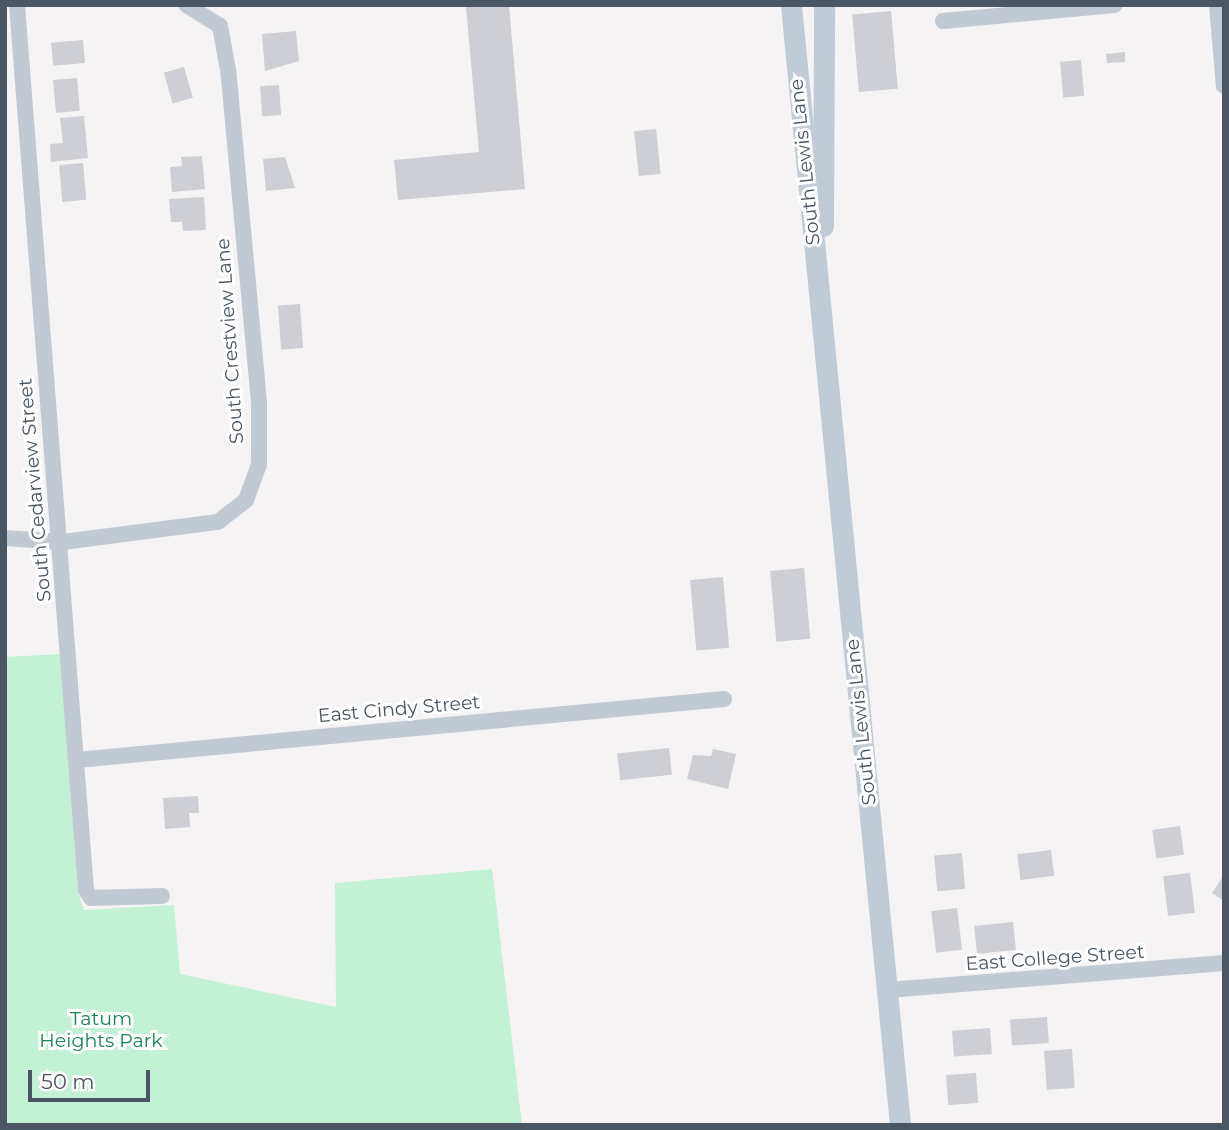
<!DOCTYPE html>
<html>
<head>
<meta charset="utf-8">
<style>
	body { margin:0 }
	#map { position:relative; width:1229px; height:1130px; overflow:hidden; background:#f5f3f3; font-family:Montserrat,sans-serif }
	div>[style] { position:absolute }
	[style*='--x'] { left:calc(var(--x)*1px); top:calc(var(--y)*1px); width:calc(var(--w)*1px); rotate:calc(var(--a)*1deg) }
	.green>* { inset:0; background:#c3f1d5 }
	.building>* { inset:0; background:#cdcfd5; transform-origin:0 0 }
	.street>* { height:16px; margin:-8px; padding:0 8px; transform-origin:8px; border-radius:8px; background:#c1cad2 }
	.secondary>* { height:21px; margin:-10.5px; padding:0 10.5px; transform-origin:10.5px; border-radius:10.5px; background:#c1cbd6 }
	span { translate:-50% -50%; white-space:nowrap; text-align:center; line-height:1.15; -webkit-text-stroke:6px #fff; paint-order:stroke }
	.street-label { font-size:19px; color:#4a5661 }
	.park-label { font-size:19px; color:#17864f }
	.frame { position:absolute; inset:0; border:7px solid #4a5661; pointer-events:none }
	.scale { position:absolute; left:28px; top:1070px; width:122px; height:32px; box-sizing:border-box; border:4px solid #4a5661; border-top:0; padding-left:9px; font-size:21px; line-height:24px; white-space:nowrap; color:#4a5661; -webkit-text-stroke:5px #fff; paint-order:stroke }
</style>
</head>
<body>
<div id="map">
	<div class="green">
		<div style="clip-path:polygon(62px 654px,78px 893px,84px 910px,174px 905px,180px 974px,336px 1007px,335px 883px,492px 869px,522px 1125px,5px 1125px,5px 657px)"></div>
	</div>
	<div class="building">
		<div style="clip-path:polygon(509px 5px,525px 189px,398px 200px,394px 160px,479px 152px,466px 7px)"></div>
		<div style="left:891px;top:11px;width:78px;height:39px;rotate:85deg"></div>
		<div style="clip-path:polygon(296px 31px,299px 61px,265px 71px,262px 34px)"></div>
		<div style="left:83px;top:40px;width:23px;height:32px;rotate:85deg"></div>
		<div style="clip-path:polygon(1125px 52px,1125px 62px,1107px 63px,1106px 54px)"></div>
		<div style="left:1081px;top:60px;width:36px;height:21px;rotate:85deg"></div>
		<div style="left:184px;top:67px;width:32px;height:21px;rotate:74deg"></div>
		<div style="left:77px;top:78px;width:33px;height:24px;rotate:85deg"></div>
		<div style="left:279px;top:85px;width:30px;height:19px;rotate:86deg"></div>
		<div style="clip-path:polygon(84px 116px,88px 158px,51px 162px,50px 144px,63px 143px,60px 118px)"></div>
		<div style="left:656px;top:129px;width:45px;height:22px;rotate:84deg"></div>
		<div style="clip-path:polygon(202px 156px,205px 189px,172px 192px,170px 167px,182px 166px,181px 157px)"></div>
		<div style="clip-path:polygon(285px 157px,295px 188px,266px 191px,263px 159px)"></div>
		<div style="left:83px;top:163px;width:37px;height:24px;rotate:85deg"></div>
		<div style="clip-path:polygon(204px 197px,206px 230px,183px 231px,182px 222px,171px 222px,169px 199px)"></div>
		<div style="left:300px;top:304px;width:44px;height:22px;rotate:86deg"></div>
		<div style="left:804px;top:568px;width:71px;height:34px;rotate:85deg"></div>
		<div style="left:723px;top:577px;width:71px;height:33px;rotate:85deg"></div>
		<div style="left:669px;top:748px;width:27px;height:52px;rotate:84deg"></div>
		<div style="clip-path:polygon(713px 749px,736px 754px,728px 789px,687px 779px,693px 755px,711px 756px)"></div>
		<div style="clip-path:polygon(198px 796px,199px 813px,189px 813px,190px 827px,165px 829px,163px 798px)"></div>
		<div style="left:1180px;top:826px;width:29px;height:28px;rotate:82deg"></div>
		<div style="left:1051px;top:850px;width:26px;height:34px;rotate:83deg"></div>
		<div style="left:962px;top:853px;width:36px;height:28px;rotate:85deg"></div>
		<div style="left:1190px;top:873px;width:40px;height:27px;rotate:83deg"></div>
		<div style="clip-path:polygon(1224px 875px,1224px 901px,1212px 893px)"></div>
		<div style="left:957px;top:908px;width:42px;height:26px;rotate:83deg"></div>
		<div style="left:1013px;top:922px;width:28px;height:39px;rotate:84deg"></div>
		<div style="left:1047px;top:1017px;width:26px;height:37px;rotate:86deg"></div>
		<div style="left:990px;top:1028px;width:26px;height:38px;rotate:86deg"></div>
		<div style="left:1072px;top:1049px;width:39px;height:28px;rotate:86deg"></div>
		<div style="left:976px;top:1073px;width:30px;height:30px;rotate:86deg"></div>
	</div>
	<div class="street">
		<div style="--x:17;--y:5;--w:888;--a:85.54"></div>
		<div style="--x:86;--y:890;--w:9;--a:58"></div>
		<div style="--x:91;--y:898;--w:71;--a:-1.6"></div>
		<div style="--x:1217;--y:5;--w:81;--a:85.1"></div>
		<div style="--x:943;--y:21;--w:172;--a:-5.3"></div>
		<div style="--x:5;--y:538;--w:58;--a:3.9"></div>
		<div style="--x:63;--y:542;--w:156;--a:-7.4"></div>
		<div style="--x:218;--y:522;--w:36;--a:-38"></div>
		<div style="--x:246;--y:500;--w:37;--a:-70"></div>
		<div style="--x:259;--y:465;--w:63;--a:-90"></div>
		<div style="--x:259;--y:402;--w:333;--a:-95.3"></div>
		<div style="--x:228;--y:70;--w:45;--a:-100.3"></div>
		<div style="--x:220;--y:26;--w:40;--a:-148"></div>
		<div style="--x:77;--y:760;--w:650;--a:-5.39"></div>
		<div style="--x:888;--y:990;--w:337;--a:-4.6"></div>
	</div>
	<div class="secondary">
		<div style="--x:791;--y:5;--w:1125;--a:84.44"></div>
		<div style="--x:823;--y:226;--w:221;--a:-89.7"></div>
	</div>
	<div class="street-label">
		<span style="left:805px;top:162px;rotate:-96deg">South Lewis Lane</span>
		<span style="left:230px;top:341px;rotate:-94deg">South Crestview Lane</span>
		<span style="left:35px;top:490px;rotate:-95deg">South Cedarview Street</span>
		<span style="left:399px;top:709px;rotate:-5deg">East Cindy Street</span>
		<span style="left:861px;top:722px;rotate:-96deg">South Lewis Lane</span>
		<span style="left:1055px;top:958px;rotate:-4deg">East College Street</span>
	</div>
	<div class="park-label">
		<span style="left:101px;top:1030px">Tatum<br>Heights Park</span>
	</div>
	<div class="frame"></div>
	<div class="scale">50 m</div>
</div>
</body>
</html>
